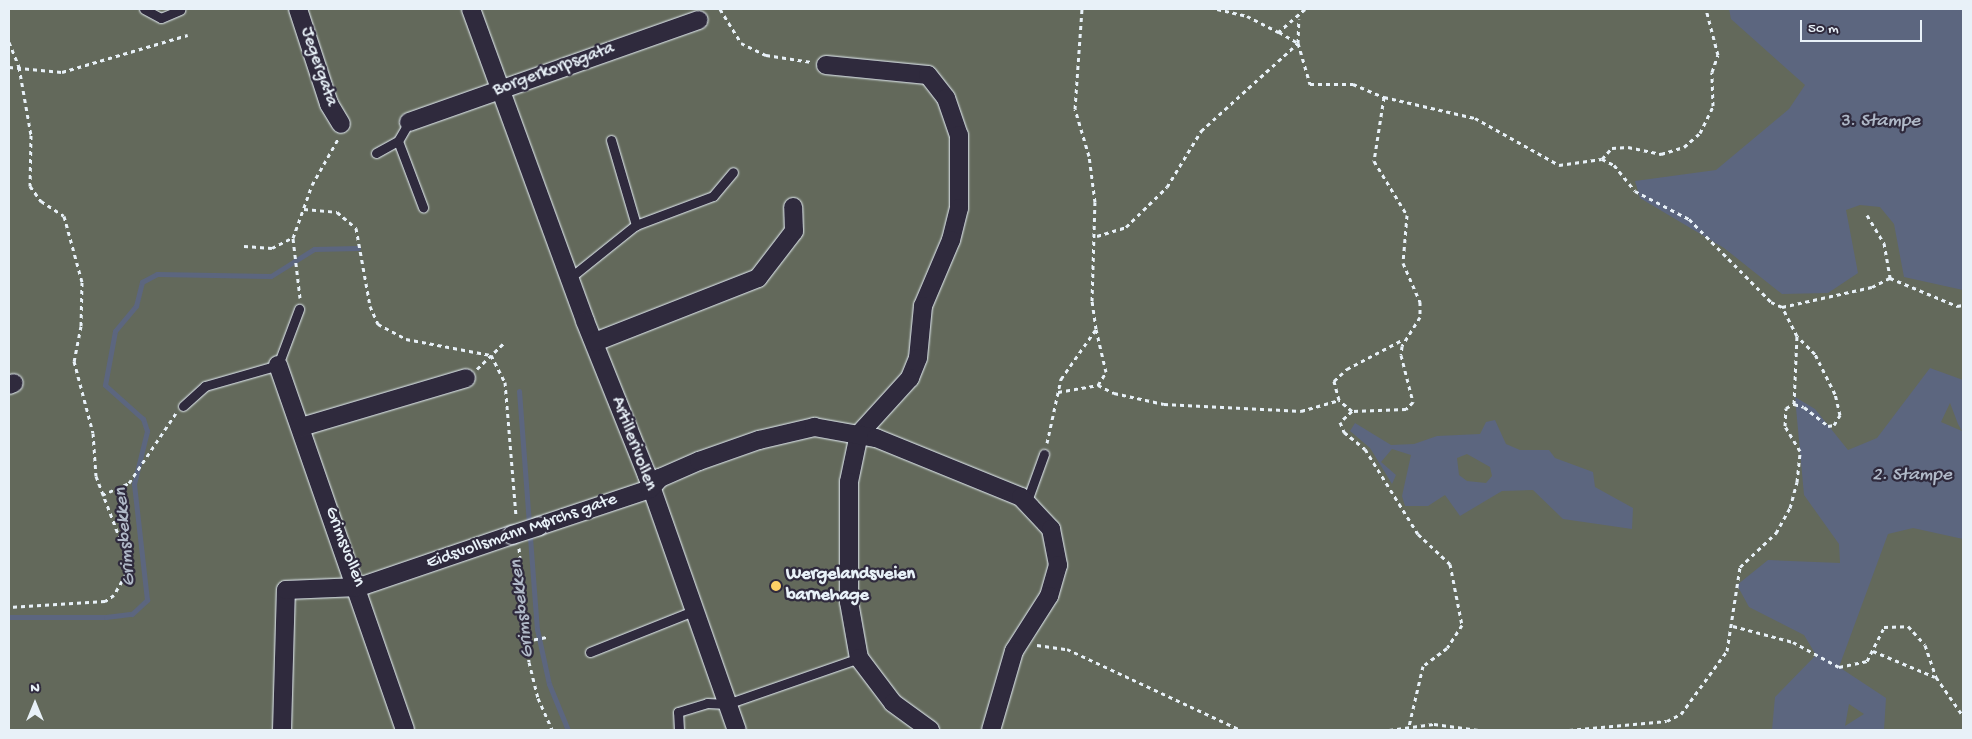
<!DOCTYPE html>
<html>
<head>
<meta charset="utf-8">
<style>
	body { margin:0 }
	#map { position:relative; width:1972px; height:739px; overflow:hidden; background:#3c3443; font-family:"Gochi Hand",sans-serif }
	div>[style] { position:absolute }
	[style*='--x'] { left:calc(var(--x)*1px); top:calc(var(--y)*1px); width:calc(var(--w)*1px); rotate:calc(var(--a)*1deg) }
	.green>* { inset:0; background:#63695b; transform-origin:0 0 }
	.water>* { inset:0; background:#5c667f }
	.stream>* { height:5px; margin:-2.5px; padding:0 2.5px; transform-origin:2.5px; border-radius:2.5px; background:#5c667f }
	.path>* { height:3px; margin-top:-1.5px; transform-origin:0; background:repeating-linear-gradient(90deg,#e8f1f8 0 4px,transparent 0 8px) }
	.roads { filter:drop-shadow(0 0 1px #e8f1f8) drop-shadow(0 0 1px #e8f1f8) }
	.lane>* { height:9px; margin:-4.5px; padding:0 4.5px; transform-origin:4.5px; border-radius:4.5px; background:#2f2a3d }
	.street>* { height:18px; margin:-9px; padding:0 9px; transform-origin:9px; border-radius:9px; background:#2f2a3d }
	.bridges { filter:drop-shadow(0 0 1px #e8f1f8) drop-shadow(0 0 1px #e8f1f8) }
	.street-bridge>* { height:18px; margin:-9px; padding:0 9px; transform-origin:9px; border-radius:9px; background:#2f2a3d }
	.dots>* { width:14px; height:14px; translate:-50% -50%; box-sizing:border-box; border:2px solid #2f2a3d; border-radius:50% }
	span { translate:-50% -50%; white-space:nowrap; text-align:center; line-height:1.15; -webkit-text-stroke:4.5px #2f2a3d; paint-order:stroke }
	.street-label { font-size:18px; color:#e8f1f8 }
	.poi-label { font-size:18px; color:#e8f1f8; font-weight:700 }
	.left { translate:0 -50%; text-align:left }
	.water-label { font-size:19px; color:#b0b9c8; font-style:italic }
	.frame { position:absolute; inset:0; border:10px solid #e8f1f8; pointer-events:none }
	.north { position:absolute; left:10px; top:679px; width:50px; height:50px; -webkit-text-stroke:4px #2f2a3d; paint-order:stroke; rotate:0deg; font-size:14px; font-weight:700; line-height:20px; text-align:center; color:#e8f1f8 }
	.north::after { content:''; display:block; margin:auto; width:18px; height:22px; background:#e8f1f8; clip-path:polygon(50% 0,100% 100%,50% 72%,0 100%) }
	.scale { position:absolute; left:1800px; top:20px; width:122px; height:22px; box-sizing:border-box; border:2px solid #e8f1f8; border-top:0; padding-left:6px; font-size:15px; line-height:18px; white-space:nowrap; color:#e8f1f8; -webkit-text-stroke:4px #2f2a3d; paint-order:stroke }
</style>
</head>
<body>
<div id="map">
	<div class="green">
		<div style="left:9px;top:9px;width:1954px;height:721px"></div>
	</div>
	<div class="water">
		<div style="clip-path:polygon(1729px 9px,1963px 9px,1963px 290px,1904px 277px,1894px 224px,1880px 207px,1860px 205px,1846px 210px,1858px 273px,1828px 293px,1782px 294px,1724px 248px,1640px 198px,1635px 181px,1716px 170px,1789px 109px,1805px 85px,1731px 19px)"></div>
		<div style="clip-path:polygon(evenodd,1930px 368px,1963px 380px,1963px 539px,1913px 528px,1888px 534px,1839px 667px,1886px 698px,1884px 730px,1772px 730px,1775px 697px,1816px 655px,1804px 635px,1749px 607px,1737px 585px,1768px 560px,1840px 563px,1839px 544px,1804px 495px,1795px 397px,1815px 409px,1848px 450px,1877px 438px,1930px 368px,1950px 403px,1958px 424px,1962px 431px,1941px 422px,1950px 403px,1930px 368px,1849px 704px,1864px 714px,1845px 726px,1849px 704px)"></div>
		<div style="clip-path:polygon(evenodd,1495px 420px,1506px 444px,1520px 450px,1549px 450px,1555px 458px,1593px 472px,1595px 487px,1633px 508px,1632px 529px,1563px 519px,1533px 490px,1502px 491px,1460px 516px,1445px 495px,1428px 506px,1405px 506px,1402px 496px,1411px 455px,1392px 449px,1381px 462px,1396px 475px,1392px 484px,1370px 448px,1350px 431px,1355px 423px,1391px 445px,1414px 444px,1437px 436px,1480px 434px,1486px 422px,1495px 420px,1467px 454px,1490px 467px,1492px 476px,1486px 483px,1467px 481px,1459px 475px,1457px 458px,1467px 454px)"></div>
	</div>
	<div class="stream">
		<div style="--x:519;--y:391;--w:239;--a:85.7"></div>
		<div style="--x:537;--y:629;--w:56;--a:77.7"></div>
		<div style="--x:549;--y:684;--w:50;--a:67.6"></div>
		<div style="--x:9;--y:617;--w:97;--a:0"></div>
		<div style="--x:106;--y:617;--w:26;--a:-7"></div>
		<div style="--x:132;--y:614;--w:21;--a:-43"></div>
		<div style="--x:147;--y:600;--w:117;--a:-96.4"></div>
		<div style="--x:134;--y:484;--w:55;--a:-76.2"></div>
		<div style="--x:147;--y:431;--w:13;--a:-108"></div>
		<div style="--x:143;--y:419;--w:51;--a:-138.2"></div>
		<div style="--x:105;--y:385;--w:55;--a:-79.5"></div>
		<div style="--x:115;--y:331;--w:33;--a:-50"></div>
		<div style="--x:136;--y:306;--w:25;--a:-76"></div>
		<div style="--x:142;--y:282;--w:17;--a:-28"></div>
		<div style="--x:157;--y:274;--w:114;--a:1"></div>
		<div style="--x:271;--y:276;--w:51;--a:-32.1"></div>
		<div style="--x:314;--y:249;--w:44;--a:-1.3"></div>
	</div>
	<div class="path">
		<div style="--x:720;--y:9;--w:40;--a:58"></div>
		<div style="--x:741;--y:43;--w:28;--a:26"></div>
		<div style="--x:766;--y:55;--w:46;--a:8.8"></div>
		<div style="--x:1217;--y:9;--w:31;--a:13"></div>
		<div style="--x:1247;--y:16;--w:36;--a:27"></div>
		<div style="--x:1305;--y:9;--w:35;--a:139"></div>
		<div style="--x:1279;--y:32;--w:22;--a:30"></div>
		<div style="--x:1298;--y:43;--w:43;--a:73.7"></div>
		<div style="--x:1310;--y:84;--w:43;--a:0"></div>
		<div style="--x:1353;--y:84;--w:34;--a:23"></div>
		<div style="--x:1384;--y:97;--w:93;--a:13"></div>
		<div style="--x:1475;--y:118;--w:96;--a:29.2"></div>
		<div style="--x:1559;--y:165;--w:43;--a:-7.9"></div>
		<div style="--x:1602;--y:159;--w:13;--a:27"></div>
		<div style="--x:1614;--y:165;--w:33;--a:51"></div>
		<div style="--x:1635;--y:191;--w:61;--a:27.4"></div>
		<div style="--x:1689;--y:219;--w:117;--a:45.3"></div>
		<div style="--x:1771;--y:302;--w:12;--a:24"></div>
		<div style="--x:1782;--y:307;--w:92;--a:-12.5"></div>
		<div style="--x:1872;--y:287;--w:20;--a:-27"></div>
		<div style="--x:1890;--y:278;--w:73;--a:22.7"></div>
		<div style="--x:1957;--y:306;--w:6;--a:-9"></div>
		<div style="--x:9;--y:42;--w:27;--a:68"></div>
		<div style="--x:19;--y:67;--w:69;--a:80"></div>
		<div style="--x:31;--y:135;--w:51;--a:91.1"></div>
		<div style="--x:30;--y:186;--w:19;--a:54"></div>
		<div style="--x:41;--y:201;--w:27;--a:33"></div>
		<div style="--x:64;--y:216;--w:68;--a:74.7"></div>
		<div style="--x:82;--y:282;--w:44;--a:91.3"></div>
		<div style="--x:81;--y:326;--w:36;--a:101"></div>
		<div style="--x:74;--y:361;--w:74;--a:75.2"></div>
		<div style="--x:93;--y:433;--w:43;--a:86"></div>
		<div style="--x:96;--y:476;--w:87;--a:69.1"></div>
		<div style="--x:127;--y:557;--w:17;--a:93"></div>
		<div style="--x:126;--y:574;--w:24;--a:120"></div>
		<div style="--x:114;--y:595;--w:11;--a:146"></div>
		<div style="--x:105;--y:601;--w:96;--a:176.4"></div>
		<div style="--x:9;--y:67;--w:53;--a:5.4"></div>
		<div style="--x:62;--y:72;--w:131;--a:-16.4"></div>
		<div style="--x:1384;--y:97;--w:65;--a:98.9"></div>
		<div style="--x:1374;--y:161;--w:63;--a:58.6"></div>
		<div style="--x:1407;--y:215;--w:48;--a:94.8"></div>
		<div style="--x:1403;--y:263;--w:43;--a:66.4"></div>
		<div style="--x:1420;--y:302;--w:15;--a:90"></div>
		<div style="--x:1420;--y:317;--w:34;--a:122"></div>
		<div style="--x:1402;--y:346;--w:9;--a:96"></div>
		<div style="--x:1401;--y:355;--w:49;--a:75.7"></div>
		<div style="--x:1413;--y:402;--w:10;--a:135"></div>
		<div style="--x:1406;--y:409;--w:54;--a:177.9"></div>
		<div style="--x:1352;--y:411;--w:16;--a:137"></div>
		<div style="--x:1340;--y:422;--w:11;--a:68"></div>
		<div style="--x:1344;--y:432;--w:27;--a:39"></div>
		<div style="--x:1365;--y:449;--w:100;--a:58.1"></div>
		<div style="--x:1418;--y:534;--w:44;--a:43.2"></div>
		<div style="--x:1450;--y:564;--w:62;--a:78.9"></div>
		<div style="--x:1462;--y:625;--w:27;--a:123"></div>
		<div style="--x:1447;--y:648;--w:30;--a:143"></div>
		<div style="--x:1423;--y:666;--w:62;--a:103.1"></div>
		<div style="--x:1602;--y:159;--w:15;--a:-48"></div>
		<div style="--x:1612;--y:148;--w:16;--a:-4"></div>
		<div style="--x:1628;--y:147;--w:34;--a:12"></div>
		<div style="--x:1661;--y:154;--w:24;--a:-17"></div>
		<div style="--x:1684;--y:147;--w:21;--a:-41"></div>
		<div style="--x:1700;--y:133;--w:30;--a:-64"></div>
		<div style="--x:1713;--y:106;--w:34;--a:-92"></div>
		<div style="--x:1712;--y:72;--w:18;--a:-71"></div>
		<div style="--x:1718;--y:55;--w:48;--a:-104.6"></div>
		<div style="--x:304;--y:209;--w:33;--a:5"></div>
		<div style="--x:337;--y:212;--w:25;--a:40"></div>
		<div style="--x:356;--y:228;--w:79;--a:79.8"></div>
		<div style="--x:370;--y:306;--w:20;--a:66"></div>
		<div style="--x:378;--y:324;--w:32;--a:28"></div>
		<div style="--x:406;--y:339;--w:86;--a:10.7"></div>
		<div style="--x:491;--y:355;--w:30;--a:63"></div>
		<div style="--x:505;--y:382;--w:135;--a:85.3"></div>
		<div style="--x:1867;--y:215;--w:33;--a:59"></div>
		<div style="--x:1884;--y:243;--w:36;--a:80"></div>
		<div style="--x:1097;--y:236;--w:30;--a:-17"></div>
		<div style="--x:1126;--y:227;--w:57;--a:-44.3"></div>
		<div style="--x:1167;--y:187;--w:66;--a:-58.7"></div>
		<div style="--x:1201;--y:131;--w:131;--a:-42.2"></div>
		<div style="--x:1298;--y:43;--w:24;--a:-88"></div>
		<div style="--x:244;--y:246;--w:28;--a:4"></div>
		<div style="--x:272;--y:248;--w:22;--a:-27"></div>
		<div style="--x:300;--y:298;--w:60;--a:-96.7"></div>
		<div style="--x:293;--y:238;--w:56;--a:-70.3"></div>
		<div style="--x:312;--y:185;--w:53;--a:-60.5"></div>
		<div style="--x:477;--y:369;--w:39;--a:-44"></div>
		<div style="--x:1098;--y:385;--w:18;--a:27"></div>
		<div style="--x:1114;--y:393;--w:51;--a:12.4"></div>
		<div style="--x:1164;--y:404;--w:137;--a:2.9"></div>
		<div style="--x:1301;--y:411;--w:40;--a:-16"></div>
		<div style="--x:1058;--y:392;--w:41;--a:-9.9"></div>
		<div style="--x:1098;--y:385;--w:15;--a:-58"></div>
		<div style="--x:1106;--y:372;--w:44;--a:-103.1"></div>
		<div style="--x:1794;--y:404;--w:68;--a:-87.5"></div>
		<div style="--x:1352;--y:411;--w:17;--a:-140"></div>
		<div style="--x:1339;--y:400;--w:20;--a:-105"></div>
		<div style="--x:1334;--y:381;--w:18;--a:-43"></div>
		<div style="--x:1347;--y:369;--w:64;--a:-27.8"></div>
		<div style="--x:1047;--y:443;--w:66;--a:-77.7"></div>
		<div style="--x:1061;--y:379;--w:61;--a:-55"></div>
		<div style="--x:1096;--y:329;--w:28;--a:-98"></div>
		<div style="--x:1092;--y:301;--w:99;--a:-88.3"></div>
		<div style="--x:1095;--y:202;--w:46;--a:-97.4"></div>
		<div style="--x:1089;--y:156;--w:49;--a:-106.6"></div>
		<div style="--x:1075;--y:109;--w:100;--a:-86"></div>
		<div style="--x:102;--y:495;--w:30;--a:-24"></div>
		<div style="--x:129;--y:483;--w:84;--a:-56.1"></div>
		<div style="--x:519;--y:548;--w:114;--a:85"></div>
		<div style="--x:529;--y:662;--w:37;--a:76"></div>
		<div style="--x:538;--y:698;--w:35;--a:66"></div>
		<div style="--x:1733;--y:626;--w:62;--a:14.9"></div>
		<div style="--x:1793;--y:642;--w:52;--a:28.5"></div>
		<div style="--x:1839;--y:667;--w:29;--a:-12"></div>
		<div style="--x:1867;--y:661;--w:38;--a:-63"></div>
		<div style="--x:1884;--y:627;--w:24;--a:-2"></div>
		<div style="--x:1908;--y:626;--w:25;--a:48"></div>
		<div style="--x:1925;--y:645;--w:34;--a:71"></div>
		<div style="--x:1936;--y:677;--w:47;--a:55.3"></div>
		<div style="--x:526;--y:641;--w:21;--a:-11"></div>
		<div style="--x:1037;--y:645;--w:30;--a:8"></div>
		<div style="--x:1067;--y:649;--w:192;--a:25"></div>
		<div style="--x:1873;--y:651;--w:67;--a:22.8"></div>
		<div style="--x:1389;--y:730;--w:45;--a:-7.6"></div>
		<div style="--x:1434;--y:724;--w:45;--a:7.6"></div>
		<div style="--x:1569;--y:730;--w:98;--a:-5.2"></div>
		<div style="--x:1667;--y:721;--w:16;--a:-27"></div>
		<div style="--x:1681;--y:714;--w:78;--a:-53.9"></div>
		<div style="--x:1727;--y:651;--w:85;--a:-81.2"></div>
		<div style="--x:1740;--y:567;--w:50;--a:-43.4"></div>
		<div style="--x:1776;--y:533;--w:29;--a:-61"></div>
		<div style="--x:1790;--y:508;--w:27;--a:-75"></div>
		<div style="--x:1797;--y:482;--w:31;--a:-84"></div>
		<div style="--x:1800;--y:451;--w:29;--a:-121"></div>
		<div style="--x:1785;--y:426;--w:18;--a:-87"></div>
		<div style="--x:1786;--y:408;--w:9;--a:-27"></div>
		<div style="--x:1794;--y:404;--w:10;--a:17"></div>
		<div style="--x:1804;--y:407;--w:31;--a:38"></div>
		<div style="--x:1828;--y:426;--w:6;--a:-9"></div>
		<div style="--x:1834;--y:425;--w:12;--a:-59"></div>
		<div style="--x:1840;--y:415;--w:22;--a:-103"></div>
		<div style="--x:1835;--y:394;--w:45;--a:-116.6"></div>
		<div style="--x:1815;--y:354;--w:25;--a:-135"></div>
		<div style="--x:1797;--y:336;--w:33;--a:-117"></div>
	</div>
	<div class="roads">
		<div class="lane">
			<div style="--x:144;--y:9;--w:19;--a:28"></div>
			<div style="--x:161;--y:18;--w:21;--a:-23"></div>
			<div style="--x:409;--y:122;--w:22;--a:120"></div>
			<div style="--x:398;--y:141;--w:71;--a:69.3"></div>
			<div style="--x:611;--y:140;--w:89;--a:73.6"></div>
			<div style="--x:376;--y:153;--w:25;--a:-29"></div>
			<div style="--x:571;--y:277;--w:83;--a:-38.7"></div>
			<div style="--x:636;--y:225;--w:82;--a:-20.6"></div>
			<div style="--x:713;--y:196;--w:31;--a:-50"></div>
			<div style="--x:183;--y:406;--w:30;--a:-42"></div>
			<div style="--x:205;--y:386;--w:76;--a:-16"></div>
			<div style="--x:278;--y:365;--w:60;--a:-69.4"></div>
			<div style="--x:1027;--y:501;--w:50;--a:-70.1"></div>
			<div style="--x:590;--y:652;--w:111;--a:-21.7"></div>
			<div style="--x:679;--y:730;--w:18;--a:-93"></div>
			<div style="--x:678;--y:712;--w:30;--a:-17"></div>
			<div style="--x:707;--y:703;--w:20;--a:3"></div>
			<div style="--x:727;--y:704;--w:140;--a:-19.2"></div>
		</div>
		<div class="street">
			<div style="--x:298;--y:9;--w:100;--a:71.9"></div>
			<div style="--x:329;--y:104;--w:23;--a:59"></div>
			<div style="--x:471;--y:9;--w:332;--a:69.9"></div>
			<div style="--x:585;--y:321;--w:166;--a:68.1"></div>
			<div style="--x:647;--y:475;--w:270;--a:70.6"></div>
			<div style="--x:826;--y:65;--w:102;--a:5.6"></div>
			<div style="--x:928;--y:75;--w:29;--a:52"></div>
			<div style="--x:946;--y:98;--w:39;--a:71"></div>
			<div style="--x:959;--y:135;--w:73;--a:90"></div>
			<div style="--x:959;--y:208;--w:33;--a:104"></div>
			<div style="--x:951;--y:240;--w:72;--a:113"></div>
			<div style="--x:923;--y:306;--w:52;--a:95.5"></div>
			<div style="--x:918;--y:358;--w:22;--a:112"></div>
			<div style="--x:910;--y:378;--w:76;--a:132.3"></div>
			<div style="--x:859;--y:434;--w:49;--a:101.8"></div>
			<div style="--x:849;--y:482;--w:120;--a:90"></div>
			<div style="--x:849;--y:602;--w:57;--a:79.9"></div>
			<div style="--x:859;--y:658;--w:56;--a:52.9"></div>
			<div style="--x:893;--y:703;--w:46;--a:36.1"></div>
			<div style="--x:409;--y:122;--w:307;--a:-19.4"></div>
			<div style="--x:595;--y:342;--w:175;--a:-21.4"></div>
			<div style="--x:758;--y:278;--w:59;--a:-52.5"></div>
			<div style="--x:794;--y:231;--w:24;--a:-92"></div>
			<div style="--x:278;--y:365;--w:386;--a:70.8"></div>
			<div style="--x:9;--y:385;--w:5;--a:-22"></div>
			<div style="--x:301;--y:427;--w:172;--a:-16.5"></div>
			<div style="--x:539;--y:526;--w:117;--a:-18.4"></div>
			<div style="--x:650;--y:489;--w:15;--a:-48"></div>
			<div style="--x:660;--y:478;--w:43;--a:-23.6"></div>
			<div style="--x:699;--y:461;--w:64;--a:-19.3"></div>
			<div style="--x:759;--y:440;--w:57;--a:-13.3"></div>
			<div style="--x:814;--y:427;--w:63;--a:10.1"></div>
			<div style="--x:876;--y:438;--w:157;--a:22.1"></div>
			<div style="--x:1021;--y:497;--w:44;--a:46.8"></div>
			<div style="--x:1051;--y:529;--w:37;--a:79"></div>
			<div style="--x:1058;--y:565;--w:32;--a:106"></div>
			<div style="--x:1049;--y:596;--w:65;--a:122.5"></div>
			<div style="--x:1014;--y:651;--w:82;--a:106.2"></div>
			<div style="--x:282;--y:730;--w:140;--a:-88.4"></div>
			<div style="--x:286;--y:590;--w:73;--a:-2.4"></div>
			<div style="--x:359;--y:587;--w:162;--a:-18.8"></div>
		</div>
	</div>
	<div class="bridges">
		<div class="street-bridge">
			<div style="--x:512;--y:535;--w:28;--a:-18"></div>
		</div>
	</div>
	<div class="dots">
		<div style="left:776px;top:586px;background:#ffd166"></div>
	</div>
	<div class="street-label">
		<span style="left:318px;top:67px;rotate:71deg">Jegergata</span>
		<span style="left:554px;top:70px;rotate:-20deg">Borgerkorpsgata</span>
		<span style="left:633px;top:444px;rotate:69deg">Artillerivollen</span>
		<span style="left:522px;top:532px;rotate:-19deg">Eidsvollsmann Mørchs gate</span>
		<span style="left:344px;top:547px;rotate:69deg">Grimsvollen</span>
	</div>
	<div class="poi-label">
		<span class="left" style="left:786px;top:586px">Wergelandsveien<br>barnehage</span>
	</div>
	<div class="water-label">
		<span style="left:1880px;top:122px">3. Stampe</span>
		<span style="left:1912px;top:476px">2. Stampe</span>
		<span style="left:126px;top:537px;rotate:-95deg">Grimsbekken</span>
		<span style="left:523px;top:609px;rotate:-97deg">Grimsbekken</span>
	</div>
	<div class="frame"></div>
	<div class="north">N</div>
	<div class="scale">50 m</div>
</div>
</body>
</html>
